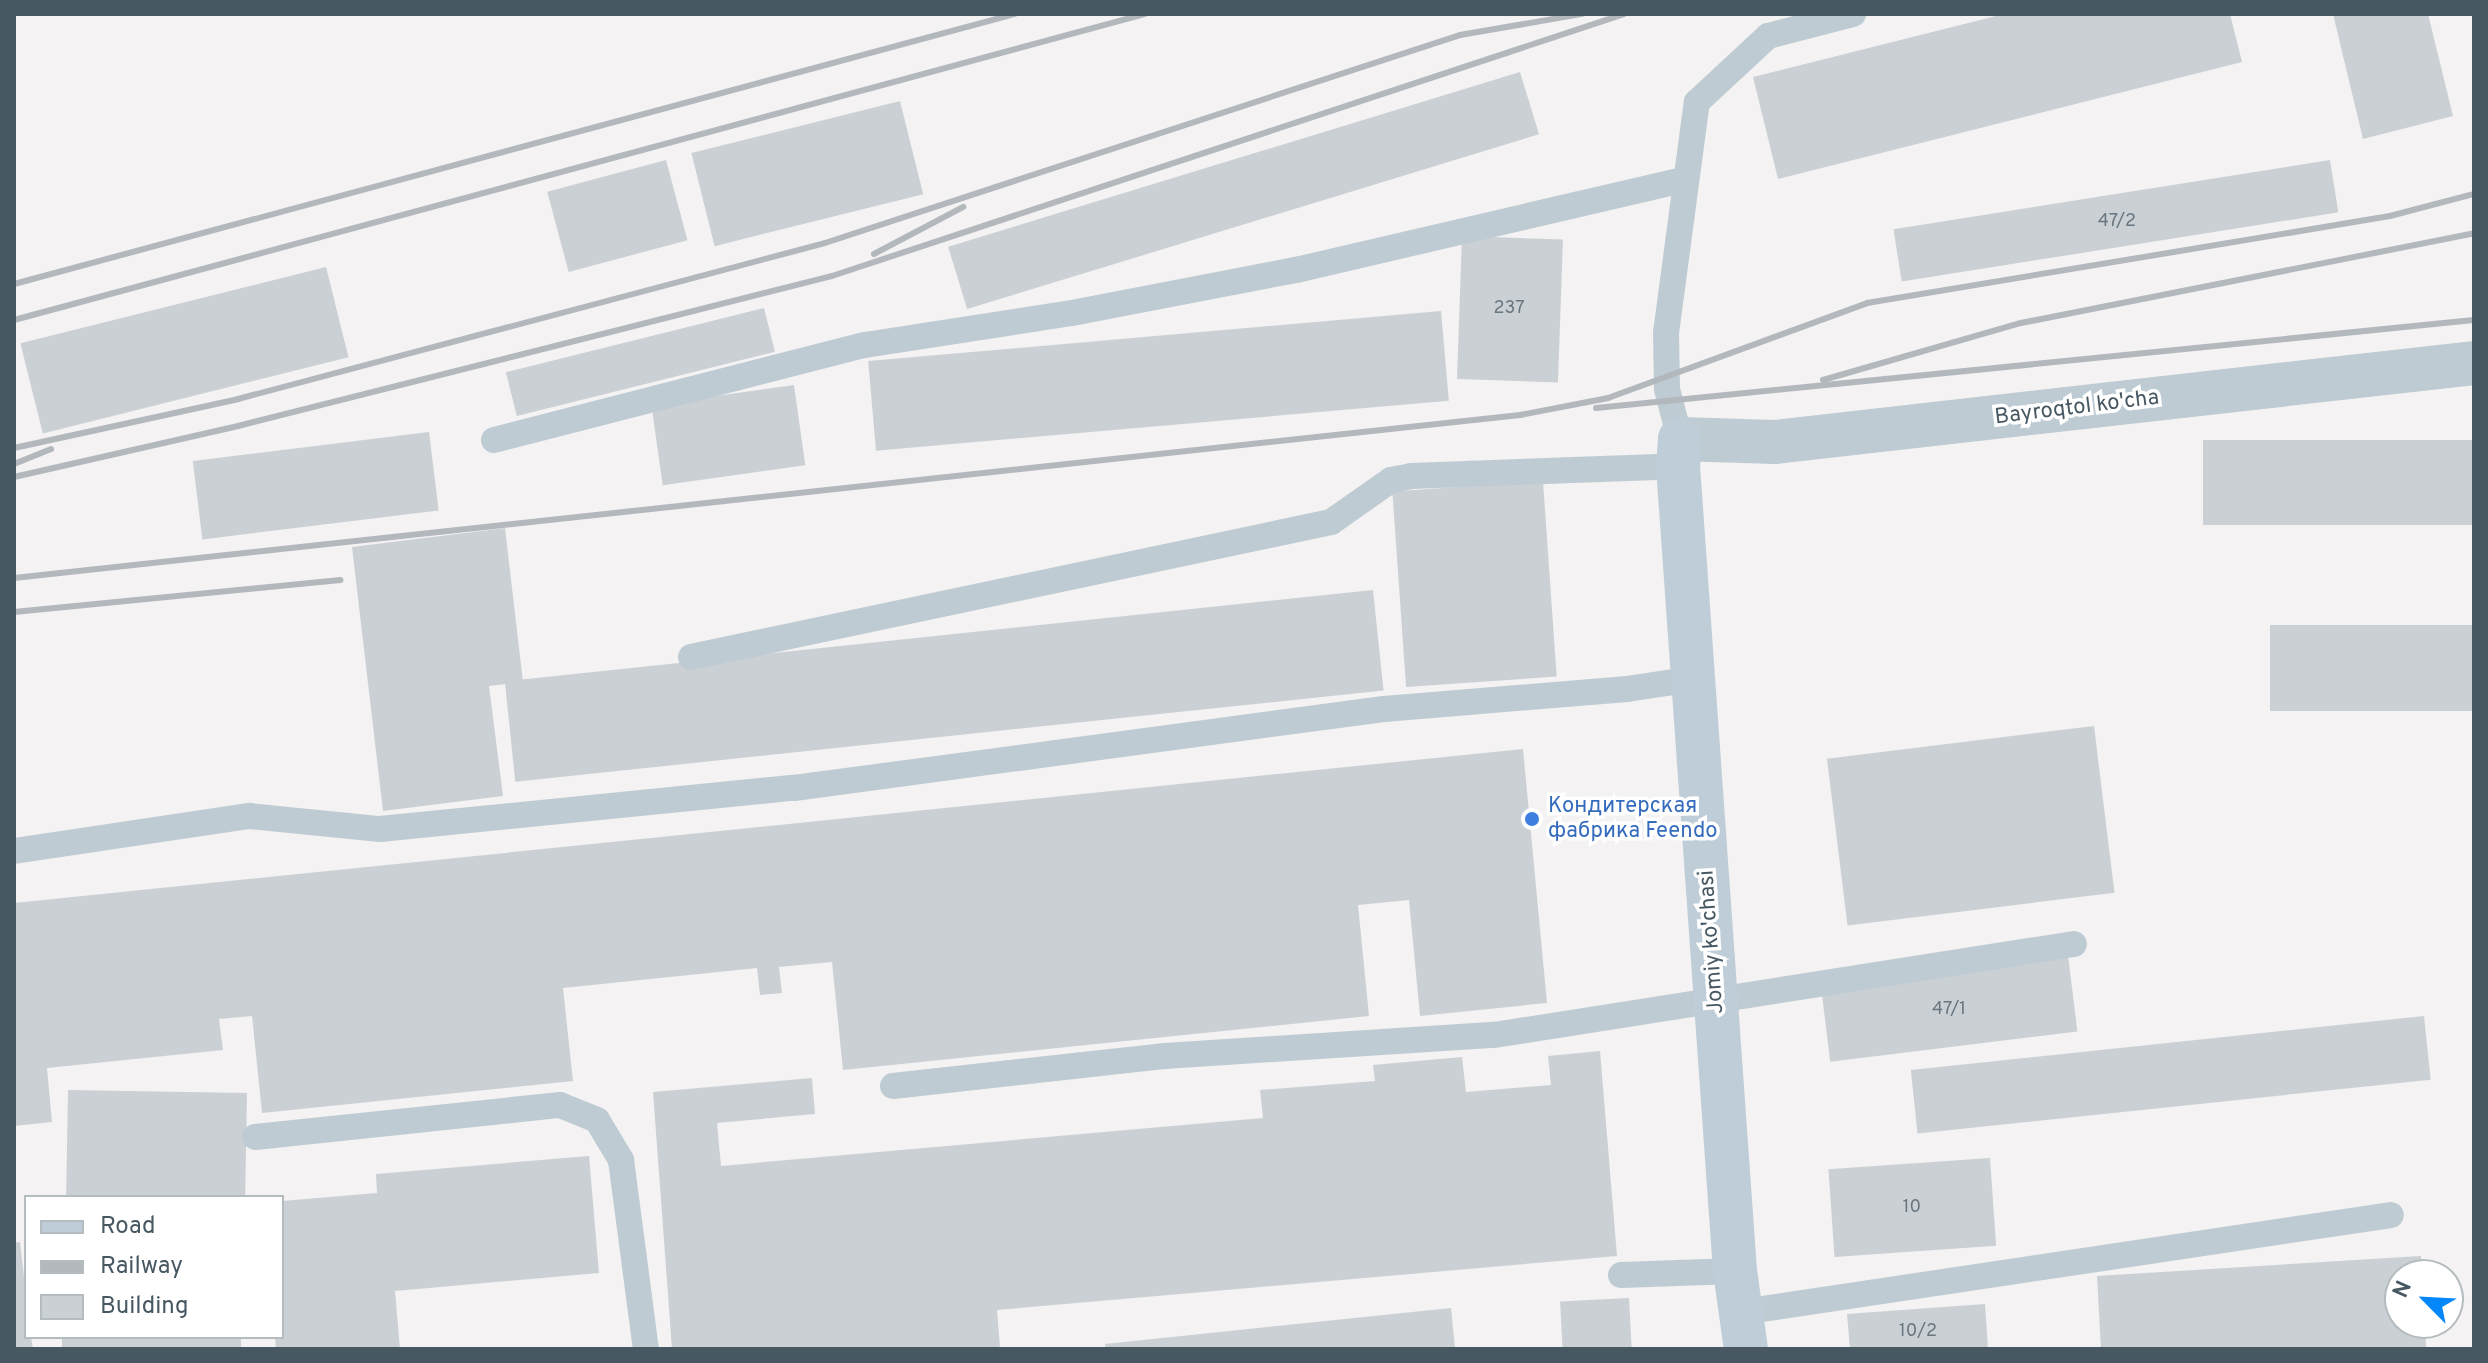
<!DOCTYPE html>
<html>
<head>
<meta charset="utf-8">
<style>
	body { margin:0 }
	#map { position:relative; width:2488px; height:1363px; overflow:hidden; background:#f4f2f2; font-family:Overpass,sans-serif }
	div>[style] { position:absolute }
	[style*='--x'] { left:calc(var(--x)*1px); top:calc(var(--y)*1px); width:calc(var(--w)*1px); rotate:calc(var(--a)*1deg) }
	.building>* { inset:0; background:#cbd0d5; transform-origin:0 0 }
	.lane>* { height:26px; margin:-13px; padding:0 13px; transform-origin:13px; border-radius:13px; background:#becbd3 }
	.street>* { height:44px; margin:-22px; padding:0 22px; transform-origin:22px; border-radius:22px; background:#becbd3 }
	.secondary>* { height:44px; margin:-22px; padding:0 22px; transform-origin:22px; border-radius:22px; background:#becdd7 }
	.rail>* { height:6px; margin:-3px; padding:0 3px; transform-origin:3px; border-radius:3px; background:#b3b8bd }
	.dots>* { width:22px; height:22px; translate:-50% -50%; box-sizing:border-box; border:4px solid #fff; border-radius:50% }
	span { translate:-50% -50%; white-space:nowrap; text-align:center; line-height:1.15; -webkit-text-stroke:7px #fff; paint-order:stroke }
	.number-label { font-size:18px; color:#68767f }
	.number-label span { -webkit-text-stroke-width:0 }
	.street-label { font-size:22px; color:#475862 }
	.shop-label { font-size:22px; color:#366cbe }
	.left { translate:0 -50%; text-align:left }
	.frame { position:absolute; inset:0; border:16px solid #475862; pointer-events:none }
	.legend { position:absolute; left:24px; top:1195px; width:260px; height:144px; box-sizing:border-box; background:#fff; border:2px solid #b5bcc0; margin:0; padding:10px 14px; list-style:none; font-size:24px; color:#475862 }
	.legend li { display:flex; align-items:center; gap:16px; height:40px }
	.legend b { width:40px; border:2px solid #b5bcc0 }
	.north { position:absolute; left:2384px; top:1259px; width:80px; height:80px; box-sizing:border-box; background:#fff; border:2px solid #b5bcc0; border-radius:50%; rotate:294deg; font-size:22px; font-weight:700; line-height:32px; text-align:center; color:#475862 }
	.north::after { content:''; display:block; margin:auto; width:28px; height:36px; background:#0587fc; clip-path:polygon(50% 0,100% 100%,50% 72%,0 100%) }
</style>
</head>
<body>
<div id="map">
	<div class="building">
		<div style="clip-path:polygon(2004px 14px,2230px 14px,2242px 62px,1778px 179px,1753px 77px)"></div>
		<div style="clip-path:polygon(2333px 14px,2428px 14px,2453px 116px,2363px 139px)"></div>
		<div style="left:1520px;top:72px;width:65px;height:598px;rotate:73deg"></div>
		<div style="left:900px;top:101px;width:96px;height:215px;rotate:76deg"></div>
		<div style="left:666px;top:160px;width:83px;height:123px;rotate:75deg"></div>
		<div style="left:2330px;top:160px;width:53px;height:442px;rotate:81deg"></div>
		<div style="left:1462px;top:236px;width:101px;height:143px;rotate:2deg"></div>
		<div style="left:326px;top:267px;width:93px;height:315px;rotate:76deg"></div>
		<div style="left:764px;top:308px;width:45px;height:266px;rotate:76deg"></div>
		<div style="left:1441px;top:311px;width:90px;height:575px;rotate:85deg"></div>
		<div style="left:794px;top:385px;width:81px;height:144px;rotate:82deg"></div>
		<div style="left:429px;top:432px;width:79px;height:238px;rotate:83deg"></div>
		<div style="left:2474px;top:440px;width:85px;height:271px;rotate:90deg"></div>
		<div style="left:1543px;top:481px;width:196px;height:151px;rotate:86deg"></div>
		<div style="clip-path:polygon(505px 528px,523px 682px,489px 686px,503px 796px,383px 811px,352px 547px)"></div>
		<div style="left:1373px;top:590px;width:101px;height:873px;rotate:84deg"></div>
		<div style="left:2474px;top:625px;width:86px;height:204px;rotate:90deg"></div>
		<div style="left:2094px;top:726px;width:168px;height:269px;rotate:83deg"></div>
		<div style="clip-path:polygon(1523px 749px,1547px 1003px,1420px 1016px,1409px 900px,1358px 905px,1369px 1016px,843px 1070px,832px 962px,779px 967px,782px 993px,760px 995px,757px 968px,563px 988px,573px 1081px,262px 1113px,252px 1016px,219px 1019px,223px 1050px,47px 1068px,52px 1122px,14px 1126px,14px 903px)"></div>
		<div style="left:2068px;top:955px;width:77px;height:249px;rotate:83deg"></div>
		<div style="left:2424px;top:1016px;width:64px;height:516px;rotate:84deg"></div>
		<div style="clip-path:polygon(1600px 1051px,1617px 1256px,997px 1310px,1000px 1348px,672px 1349px,653px 1092px,812px 1078px,815px 1114px,717px 1123px,721px 1166px,1263px 1118px,1260px 1090px,1375px 1081px,1373px 1065px,1462px 1057px,1466px 1092px,1551px 1085px,1548px 1056px)"></div>
		<div style="left:68px;top:1090px;width:179px;height:107px;rotate:1deg"></div>
		<div style="clip-path:polygon(589px 1156px,599px 1273px,395px 1291px,400px 1349px,276px 1349px,275px 1337px,282px 1337px,282px 1201px,377px 1193px,376px 1174px)"></div>
		<div style="left:1990px;top:1158px;width:88px;height:162px;rotate:86deg"></div>
		<div style="clip-path:polygon(20px 1242px,26px 1294px,26px 1337px,31px 1337px,33px 1349px,14px 1349px,14px 1243px)"></div>
		<div style="clip-path:polygon(2421px 1256px,2422px 1275px,2400px 1275px,2400px 1323px,2425px 1323px,2426px 1349px,2101px 1349px,2097px 1276px)"></div>
		<div style="left:1629px;top:1298px;width:51px;height:69px;rotate:87deg"></div>
		<div style="clip-path:polygon(1985px 1304px,1988px 1349px,1850px 1349px,1847px 1314px)"></div>
		<div style="clip-path:polygon(1451px 1308px,1455px 1349px,1106px 1349px,1105px 1344px)"></div>
		<div style="left:62px;top:1337px;width:179px;height:12px"></div>
	</div>
	<div class="lane">
		<div style="--x:1680;--y:439;--w:52;--a:-104.6"></div>
		<div style="--x:1667;--y:389;--w:56;--a:-91"></div>
		<div style="--x:1666;--y:333;--w:233;--a:-82.4"></div>
		<div style="--x:1697;--y:102;--w:97;--a:-42.9"></div>
		<div style="--x:1768;--y:36;--w:88;--a:-14.5"></div>
		<div style="--x:494;--y:440;--w:383;--a:-14.4"></div>
		<div style="--x:865;--y:345;--w:209;--a:-8.8"></div>
		<div style="--x:1072;--y:313;--w:228;--a:-10.9"></div>
		<div style="--x:1296;--y:270;--w:400;--a:-13.1"></div>
		<div style="--x:691;--y:657;--w:654;--a:-11.91"></div>
		<div style="--x:1331;--y:522;--w:73;--a:-35"></div>
		<div style="--x:1391;--y:480;--w:20;--a:-11"></div>
		<div style="--x:1411;--y:476;--w:267;--a:-2.1"></div>
		<div style="--x:14;--y:851;--w:238;--a:-8.5"></div>
		<div style="--x:249;--y:816;--w:132;--a:5.7"></div>
		<div style="--x:380;--y:829;--w:416;--a:-5.7"></div>
		<div style="--x:794;--y:788;--w:595;--a:-7.63"></div>
		<div style="--x:1384;--y:709;--w:244;--a:-4.7"></div>
		<div style="--x:1627;--y:689;--w:68;--a:-8.5"></div>
		<div style="--x:893;--y:1086;--w:274;--a:-6.3"></div>
		<div style="--x:1165;--y:1056;--w:330;--a:-3.7"></div>
		<div style="--x:1494;--y:1035;--w:587;--a:-8.92"></div>
		<div style="--x:255;--y:1137;--w:307;--a:-6"></div>
		<div style="--x:560;--y:1105;--w:40;--a:22"></div>
		<div style="--x:597;--y:1120;--w:47;--a:59"></div>
		<div style="--x:621;--y:1160;--w:191;--a:82.5"></div>
		<div style="--x:1621;--y:1275;--w:114;--a:-2"></div>
		<div style="--x:1742;--y:1312;--w:656;--a:-8.5"></div>
	</div>
	<div class="street">
		<div style="--x:1680;--y:439;--w:95;--a:1.8"></div>
		<div style="--x:1775;--y:442;--w:703;--a:-6.45"></div>
	</div>
	<div class="secondary">
		<div style="--x:1680;--y:439;--w:27;--a:94"></div>
		<div style="--x:1678;--y:466;--w:807;--a:85.95"></div>
		<div style="--x:1735;--y:1271;--w:79;--a:82"></div>
	</div>
	<div class="rail">
		<div style="--x:874;--y:254;--w:101;--a:-27.8"></div>
		<div style="--x:14;--y:284;--w:1037;--a:-15.1"></div>
		<div style="--x:14;--y:320;--w:1172;--a:-15.14"></div>
		<div style="--x:1823;--y:380;--w:206;--a:-16.1"></div>
		<div style="--x:2021;--y:323;--w:462;--a:-11.2"></div>
		<div style="--x:1596;--y:408;--w:882;--a:-5.72"></div>
		<div style="--x:14;--y:448;--w:229;--a:-12.3"></div>
		<div style="--x:238;--y:399;--w:607;--a:-14.88"></div>
		<div style="--x:825;--y:243;--w:668;--a:-18.14"></div>
		<div style="--x:1460;--y:35;--w:124;--a:-9.8"></div>
		<div style="--x:14;--y:464;--w:40;--a:-22"></div>
		<div style="--x:14;--y:477;--w:230;--a:-12.8"></div>
		<div style="--x:238;--y:426;--w:613;--a:-14.17"></div>
		<div style="--x:832;--y:276;--w:834;--a:-18.3"></div>
		<div style="--x:14;--y:578;--w:1515;--a:-6.18"></div>
		<div style="--x:1520;--y:415;--w:90;--a:-10.9"></div>
		<div style="--x:1608;--y:398;--w:276;--a:-20.1"></div>
		<div style="--x:1867;--y:303;--w:530;--a:-9.44"></div>
		<div style="--x:2390;--y:216;--w:87;--a:-14.7"></div>
		<div style="--x:14;--y:612;--w:328;--a:-5.6"></div>
	</div>
	<div class="dots">
		<div style="left:1532px;top:819px;background:#3f7fe0"></div>
	</div>
	<div class="number-label">
		<span style="left:2117px;top:222px">47/2</span>
		<span style="left:1509px;top:309px">237</span>
		<span style="left:1949px;top:1010px">47/1</span>
		<span style="left:1912px;top:1208px">10</span>
		<span style="left:1918px;top:1332px">10/2</span>
	</div>
	<div class="street-label">
		<span style="left:2077px;top:408px;rotate:-7deg">Bayroqtol ko'cha</span>
		<span style="left:1712px;top:942px;rotate:-94deg">Jomiy ko'chasi</span>
	</div>
	<div class="shop-label">
		<span class="left" style="left:1548px;top:819px">Кондитерская<br>фабрика Feendo</span>
	</div>
	<div class="frame"></div>
	<ul class="legend">
	<li><b style="height:10px;background:#becdd7"></b>Road</li>
	<li><b style="height:10px;background:#b3b8bd"></b>Railway</li>
	<li><b style="height:22px;background:#cbd0d5"></b>Building</li>
	</ul>
	<div class="north">N</div>
</div>
</body>
</html>
